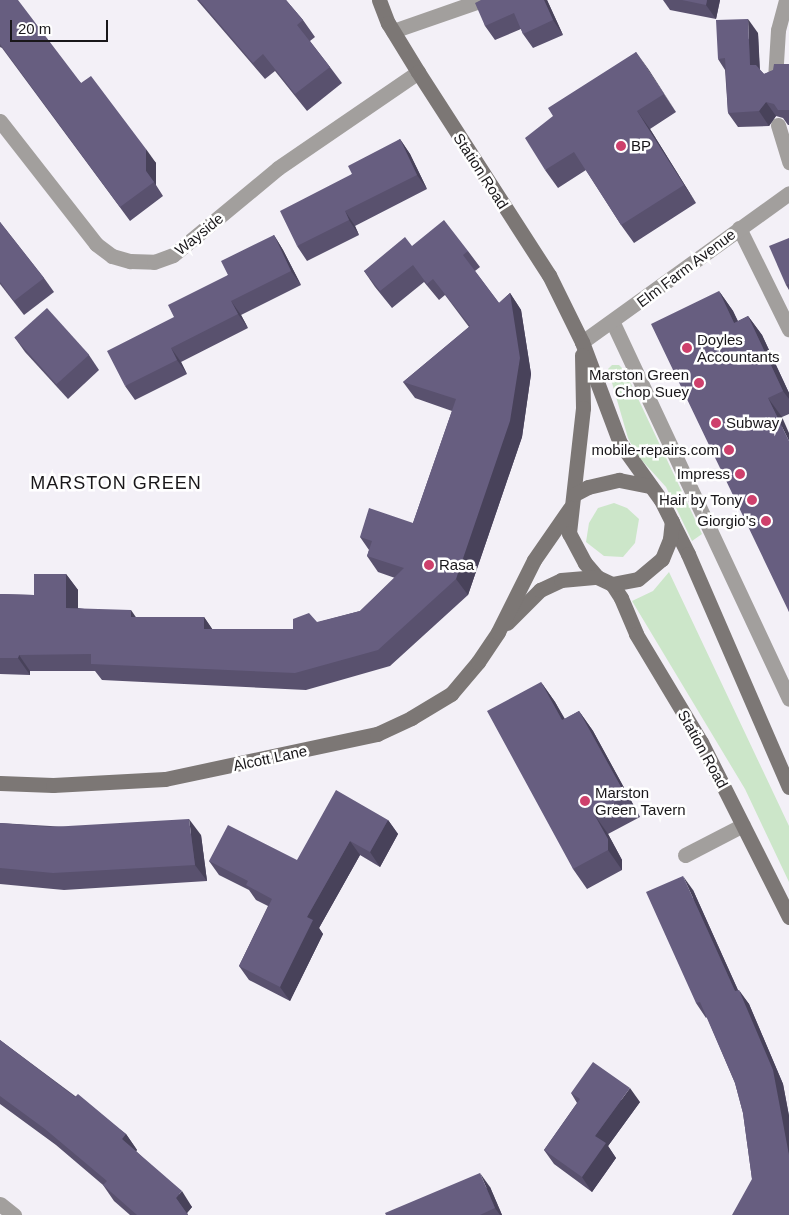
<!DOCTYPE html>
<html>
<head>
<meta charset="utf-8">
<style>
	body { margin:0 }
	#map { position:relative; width:789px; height:1215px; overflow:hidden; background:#f3f0f7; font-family:Arial,sans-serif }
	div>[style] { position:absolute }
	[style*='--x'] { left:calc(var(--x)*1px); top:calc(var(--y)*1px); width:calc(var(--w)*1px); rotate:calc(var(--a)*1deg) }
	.green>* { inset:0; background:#cce6c9 }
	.lane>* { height:15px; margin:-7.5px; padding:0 7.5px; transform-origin:7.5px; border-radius:7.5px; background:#a29f9d }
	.street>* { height:15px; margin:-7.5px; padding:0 7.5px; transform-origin:7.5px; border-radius:7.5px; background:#a29f9d }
	.secondary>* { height:15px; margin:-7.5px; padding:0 7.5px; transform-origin:7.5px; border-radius:7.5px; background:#7c7775 }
	.wall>* { inset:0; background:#59516e }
	.shaded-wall>* { inset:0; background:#48425a }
	.building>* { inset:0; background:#675e80; transform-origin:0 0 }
	.dots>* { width:14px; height:14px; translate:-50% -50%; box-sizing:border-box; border:2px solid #fff; border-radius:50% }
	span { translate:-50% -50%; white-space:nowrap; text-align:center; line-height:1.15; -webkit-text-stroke:5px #fff; paint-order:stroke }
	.poi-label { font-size:15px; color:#19171a }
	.left { translate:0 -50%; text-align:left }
	.right { translate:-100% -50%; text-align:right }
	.street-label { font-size:15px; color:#19171a }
	.quarter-label { font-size:18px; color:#19171a; letter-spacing:1px }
	.scale { position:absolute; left:10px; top:20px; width:98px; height:22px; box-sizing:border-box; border:2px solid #19171a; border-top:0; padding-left:6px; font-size:15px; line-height:18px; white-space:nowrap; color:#19171a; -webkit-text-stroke:4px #fff; paint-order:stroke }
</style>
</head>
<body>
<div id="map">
	<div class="green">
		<div style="clip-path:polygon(612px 365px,619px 365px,625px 371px,702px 534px,692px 541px,666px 487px,637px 455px,628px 438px,608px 369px)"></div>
		<div style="clip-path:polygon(614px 503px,627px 508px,639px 519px,635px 543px,623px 557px,604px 556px,586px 542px,589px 523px,598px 508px)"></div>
		<div style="clip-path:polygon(669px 572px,789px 826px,789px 882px,745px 789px,632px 601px,653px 591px)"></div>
	</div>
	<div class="lane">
		<div style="--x:393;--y:31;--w:94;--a:-19.2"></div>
		<div style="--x:775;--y:79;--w:49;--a:-86.5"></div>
		<div style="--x:778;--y:30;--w:31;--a:-75"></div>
		<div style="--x:778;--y:125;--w:39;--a:73"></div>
		<div style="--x:739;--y:228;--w:113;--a:63.7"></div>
		<div style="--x:613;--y:323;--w:415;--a:64.9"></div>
		<div style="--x:685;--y:855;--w:65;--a:-27.3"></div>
	</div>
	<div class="street">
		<div style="--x:0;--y:121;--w:156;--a:52"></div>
		<div style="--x:96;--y:244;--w:20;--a:37"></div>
		<div style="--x:112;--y:256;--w:19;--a:16"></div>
		<div style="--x:130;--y:261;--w:24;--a:2"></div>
		<div style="--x:154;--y:262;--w:20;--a:-20"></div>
		<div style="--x:173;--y:255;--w:136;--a:-39.6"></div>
		<div style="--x:278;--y:168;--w:170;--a:-34.4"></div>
		<div style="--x:582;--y:342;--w:255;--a:-35.7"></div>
		<div style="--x:0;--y:1204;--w:18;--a:38"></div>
	</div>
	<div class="secondary">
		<div style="--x:379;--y:0;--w:25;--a:69"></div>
		<div style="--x:388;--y:23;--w:57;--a:58.5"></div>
		<div style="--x:418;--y:72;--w:242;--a:57.2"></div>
		<div style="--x:549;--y:275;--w:75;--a:63.8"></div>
		<div style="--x:582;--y:342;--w:108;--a:69.4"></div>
		<div style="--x:620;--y:443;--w:70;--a:54.3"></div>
		<div style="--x:661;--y:500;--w:60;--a:63.4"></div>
		<div style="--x:688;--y:554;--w:254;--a:66.6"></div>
		<div style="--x:582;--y:355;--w:53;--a:88.9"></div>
		<div style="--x:583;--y:408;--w:126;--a:96.4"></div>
		<div style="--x:569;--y:533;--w:34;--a:62"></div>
		<div style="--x:585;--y:563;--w:18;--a:49"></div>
		<div style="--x:597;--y:577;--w:17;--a:25"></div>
		<div style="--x:612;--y:584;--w:17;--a:57"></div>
		<div style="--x:621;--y:598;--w:39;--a:67"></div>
		<div style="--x:636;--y:634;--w:126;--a:59"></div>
		<div style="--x:701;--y:742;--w:196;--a:63.3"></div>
		<div style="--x:575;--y:494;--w:15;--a:-28"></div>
		<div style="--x:588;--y:487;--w:32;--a:-13"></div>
		<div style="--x:619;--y:480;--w:32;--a:11"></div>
		<div style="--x:612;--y:584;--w:26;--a:-11"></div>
		<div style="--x:638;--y:579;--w:31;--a:-40"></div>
		<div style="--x:662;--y:559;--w:22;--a:-68"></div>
		<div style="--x:670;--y:539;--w:18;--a:-84"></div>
		<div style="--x:507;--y:623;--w:47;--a:-45"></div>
		<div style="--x:540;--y:590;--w:23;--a:-25"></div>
		<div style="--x:561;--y:580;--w:36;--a:-5"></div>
		<div style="--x:0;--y:783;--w:53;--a:2.2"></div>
		<div style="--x:53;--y:785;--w:112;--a:-3.1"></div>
		<div style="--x:165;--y:779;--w:217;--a:-12"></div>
		<div style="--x:377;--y:734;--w:38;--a:-25"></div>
		<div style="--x:411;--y:718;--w:47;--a:-31"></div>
		<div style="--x:451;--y:694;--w:42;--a:-49.8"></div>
		<div style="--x:478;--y:662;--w:36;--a:-56"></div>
		<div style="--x:498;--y:632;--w:80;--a:-63.4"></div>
		<div style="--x:534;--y:560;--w:63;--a:-55.3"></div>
	</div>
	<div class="wall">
		<div style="clip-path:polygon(0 0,81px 83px,156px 163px,156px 185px,163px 196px,130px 221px,2px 48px,0 47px)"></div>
		<div style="clip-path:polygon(197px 0,286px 0,303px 20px,315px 37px,310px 41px,330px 67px,342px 83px,307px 111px,275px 71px,265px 79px)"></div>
		<div style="clip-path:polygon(481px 0,547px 0,563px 35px,533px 48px,523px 34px,521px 29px,495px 40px,485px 26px)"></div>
		<div style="clip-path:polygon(663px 0,720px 0,716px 19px,670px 10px)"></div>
		<div style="clip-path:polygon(758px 33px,760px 70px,764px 74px,789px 64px,789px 125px,788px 125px,783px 118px,776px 116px,769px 126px,738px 127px,728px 113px,725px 70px,718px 59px)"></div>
		<div style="clip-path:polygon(636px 52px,676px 112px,650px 129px,696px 203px,634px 243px,621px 225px,586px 170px,558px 188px,545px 170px)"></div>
		<div style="clip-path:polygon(400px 139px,410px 154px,427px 189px,355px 226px,359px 235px,307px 261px,297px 246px,352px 174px)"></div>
		<div style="clip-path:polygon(0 222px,44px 278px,54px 292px,24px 315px,0 284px)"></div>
		<div style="clip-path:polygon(274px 235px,283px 250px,301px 285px,241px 315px,248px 328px,181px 362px,187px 374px,135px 400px,125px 386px,228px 275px)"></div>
		<div style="clip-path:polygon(789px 238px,789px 290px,786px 285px)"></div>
		<div style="clip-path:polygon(412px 246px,468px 251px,480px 267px,475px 271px,499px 303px,510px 293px,521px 310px,531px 374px,522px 437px,468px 595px,390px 666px,306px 690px,102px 680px,95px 671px,30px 671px,30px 675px,0 674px,0 594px,34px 595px,66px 574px,78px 590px,78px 608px,136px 617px,204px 617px,212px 629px,293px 629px,360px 611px,395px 578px,378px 572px,367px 556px,369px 550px,360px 537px,413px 523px,452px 411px,415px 398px,403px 382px,469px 327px,445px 295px,439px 300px,424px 282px,392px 308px,375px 287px,364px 271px)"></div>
		<div style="clip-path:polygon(719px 291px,733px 311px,738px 321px,748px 316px,762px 335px,789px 393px,789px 414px,782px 417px,789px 612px)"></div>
		<div style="clip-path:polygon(15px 338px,89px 355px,99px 370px,68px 399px,25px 352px)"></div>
		<div style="clip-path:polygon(541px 682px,555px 702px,565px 719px,579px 711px,593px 731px,640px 817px,608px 834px,622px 860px,622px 870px,587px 889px,573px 869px)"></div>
		<div style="clip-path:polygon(388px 820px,398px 834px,380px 867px,360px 855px,319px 928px,323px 934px,290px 1001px,249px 980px,239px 966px,268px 906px,256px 900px,249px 890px,219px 875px,209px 861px,297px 860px)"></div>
		<div style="clip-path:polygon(0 823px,201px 835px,207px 881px,64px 890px,0 884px)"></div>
		<div style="clip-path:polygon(693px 890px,738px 990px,749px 1004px,783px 1084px,789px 1116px,789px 1215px,752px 1179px,743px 1113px,735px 1083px,707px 1017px,706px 1018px,696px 1003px)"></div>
		<div style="clip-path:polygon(0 1040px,126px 1134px,137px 1150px,136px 1151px,192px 1207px,187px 1213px,188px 1215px,130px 1215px,114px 1201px,103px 1185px,56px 1145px,0 1104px)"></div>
		<div style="clip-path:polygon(571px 1093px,640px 1102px,608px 1146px,616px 1158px,592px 1192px,554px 1164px,544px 1150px,577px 1103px)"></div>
		<div style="clip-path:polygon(490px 1187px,502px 1215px,386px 1215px)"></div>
	</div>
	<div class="shaded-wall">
		<div style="clip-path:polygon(544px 0,547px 0,563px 35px,553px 20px)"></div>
		<div style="clip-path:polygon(707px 0,720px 0,716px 19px,706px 5px)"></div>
		<div style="clip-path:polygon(748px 19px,758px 33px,760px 80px,750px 65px)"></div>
		<div style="clip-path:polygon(636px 52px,649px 70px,676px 112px)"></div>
		<div style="clip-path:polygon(766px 102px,776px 116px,769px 126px,759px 111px)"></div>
		<div style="clip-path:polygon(637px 111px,650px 129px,696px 203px,684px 185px)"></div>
		<div style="clip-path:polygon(400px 139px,410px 154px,427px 189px,417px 175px)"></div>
		<div style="clip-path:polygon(146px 149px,156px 163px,156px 185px,146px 171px)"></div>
		<div style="clip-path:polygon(345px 211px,355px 226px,359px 235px,349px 220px)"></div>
		<div style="clip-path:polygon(274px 235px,283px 250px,301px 285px,291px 271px)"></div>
		<div style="clip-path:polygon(719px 291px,733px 311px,747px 342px,734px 323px)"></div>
		<div style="clip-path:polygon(510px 293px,521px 310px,531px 374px,522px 437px,468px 595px,456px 579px)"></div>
		<div style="clip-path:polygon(231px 301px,241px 315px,248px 328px,238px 314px)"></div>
		<div style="clip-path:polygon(748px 316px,762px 335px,789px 393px,789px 399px,783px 391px)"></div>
		<div style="clip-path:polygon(171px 348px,181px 362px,187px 374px,177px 360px)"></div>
		<div style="clip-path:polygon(768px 398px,782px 417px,789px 433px,789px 441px)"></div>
		<div style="clip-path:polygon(66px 574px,78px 590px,78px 624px,66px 608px)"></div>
		<div style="clip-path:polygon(131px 610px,142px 626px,131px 617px)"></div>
		<div style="clip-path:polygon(204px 617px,215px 633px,204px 629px)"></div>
		<div style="clip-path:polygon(19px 655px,30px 671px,30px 675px,18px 658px)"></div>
		<div style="clip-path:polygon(541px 682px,555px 702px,576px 740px,562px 720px)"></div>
		<div style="clip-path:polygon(579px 711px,593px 731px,640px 817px,626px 796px)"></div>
		<div style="clip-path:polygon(594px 814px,608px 834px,622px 860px,622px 870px,608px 850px)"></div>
		<div style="clip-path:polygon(189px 819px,201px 835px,207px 881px,195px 865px)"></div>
		<div style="clip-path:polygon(388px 820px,398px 834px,380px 867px,370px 852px)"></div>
		<div style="clip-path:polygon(350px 841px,360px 855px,319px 928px,323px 934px,290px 1001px,280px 987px,307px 917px)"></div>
		<div style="clip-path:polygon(683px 876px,693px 890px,745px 1006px,735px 991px)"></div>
		<div style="clip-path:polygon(739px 990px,749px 1004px,783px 1084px,789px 1116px,789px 1155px)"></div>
		<div style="clip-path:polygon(630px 1088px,640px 1102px,608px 1146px,616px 1158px,592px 1192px,582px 1177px,595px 1136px)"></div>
		<div style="clip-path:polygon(126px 1134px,137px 1150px,133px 1155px,122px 1139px)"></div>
		<div style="clip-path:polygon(480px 1173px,490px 1187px,502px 1215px,500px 1215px,495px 1208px)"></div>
		<div style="clip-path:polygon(182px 1191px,192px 1207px,187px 1213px,188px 1215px,176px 1198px)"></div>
	</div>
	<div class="building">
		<div style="clip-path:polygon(0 0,18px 0,81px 83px,91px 76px,146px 149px,146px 171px,154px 182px,120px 207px,0 44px)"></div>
		<div style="clip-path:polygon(199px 0,286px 0,303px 20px,297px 25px,330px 67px,295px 94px,263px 54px,253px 63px)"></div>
		<div style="clip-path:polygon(481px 0,544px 0,553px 20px,523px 34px,514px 13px,485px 26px,475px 3px)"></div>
		<div style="clip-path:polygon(682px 0,707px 0,706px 5px)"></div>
		<div style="clip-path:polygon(748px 19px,750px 65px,756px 65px,764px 74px,773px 70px,774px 64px,789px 64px,789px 110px,778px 110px,774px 104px,766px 102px,759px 111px,728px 113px,725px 58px,718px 59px,716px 20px)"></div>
		<div style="clip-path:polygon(636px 52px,664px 94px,637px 111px,684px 185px,621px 225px,574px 152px,545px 170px,525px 138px,553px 116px,548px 108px)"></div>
		<div style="clip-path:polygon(400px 139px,417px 175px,345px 211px,349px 220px,297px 246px,280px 211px,352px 174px,348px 166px)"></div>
		<div style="clip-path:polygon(444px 220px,468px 251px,463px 255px,499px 303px,510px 293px,520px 358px,510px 421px,456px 579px,378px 650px,295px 673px,91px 664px,91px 654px,19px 655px,18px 658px,0 658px,0 594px,34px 595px,34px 574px,66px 574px,66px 608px,131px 610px,131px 617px,204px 617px,204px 629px,293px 629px,293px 619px,309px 613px,317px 622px,360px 611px,404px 568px,367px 556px,372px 541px,360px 537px,369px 508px,413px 523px,456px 399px,403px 382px,470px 326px,433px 279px,427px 284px,413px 265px,380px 291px,364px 271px,405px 237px,412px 246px)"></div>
		<div style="clip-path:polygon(0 222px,44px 278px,14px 301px,0 282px)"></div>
		<div style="clip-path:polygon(274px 235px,291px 271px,231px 301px,238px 314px,171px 348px,177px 360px,125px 386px,107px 351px,174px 317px,168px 305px,228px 275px,221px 261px)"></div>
		<div style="clip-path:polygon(789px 238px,789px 284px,786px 285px,769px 246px)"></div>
		<div style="clip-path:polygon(719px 291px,734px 323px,748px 316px,783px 391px,768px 398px,789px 441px,789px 612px,651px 324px)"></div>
		<div style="left:47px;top:308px;width:63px;height:44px;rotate:48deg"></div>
		<div style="clip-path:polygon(541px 682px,562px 720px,579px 711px,626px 796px,594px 814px,608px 839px,608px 850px,573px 869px,487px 711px)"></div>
		<div style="clip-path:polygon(336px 790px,388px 820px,370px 852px,350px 841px,307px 917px,313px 920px,280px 987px,239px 966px,272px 899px,246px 885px,248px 881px,209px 861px,228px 825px,297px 860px)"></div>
		<div style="clip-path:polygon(189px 819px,195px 865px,53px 873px,0 868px,0 823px,51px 827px)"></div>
		<div style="clip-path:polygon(683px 876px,735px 991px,739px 990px,773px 1070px,789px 1155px,789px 1215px,732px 1215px,752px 1179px,743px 1113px,735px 1083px,700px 1002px,696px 1003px,646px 892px)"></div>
		<div style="clip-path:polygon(0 1040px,75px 1097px,78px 1094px,126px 1134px,122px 1139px,182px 1191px,176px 1198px,188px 1215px,137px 1215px,103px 1185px,107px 1181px,45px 1129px,0 1096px)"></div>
		<div style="clip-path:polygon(593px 1062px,630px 1088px,595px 1136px,606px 1143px,582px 1177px,544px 1150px,580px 1099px,571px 1093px)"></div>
		<div style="clip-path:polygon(480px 1173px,495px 1208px,480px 1215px,386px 1215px,385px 1213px)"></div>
	</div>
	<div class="dots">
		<div style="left:621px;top:146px;background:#ce406c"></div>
		<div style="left:687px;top:348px;background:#ce406c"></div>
		<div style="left:699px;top:383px;background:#ce406c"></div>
		<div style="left:716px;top:423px;background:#ce406c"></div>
		<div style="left:729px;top:450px;background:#ce406c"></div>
		<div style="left:740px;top:474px;background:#ce406c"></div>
		<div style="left:752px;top:500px;background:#ce406c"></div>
		<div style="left:766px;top:521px;background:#ce406c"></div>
		<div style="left:429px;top:565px;background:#ce406c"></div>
		<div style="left:585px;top:801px;background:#ce406c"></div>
	</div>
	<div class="poi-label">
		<span class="left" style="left:631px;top:146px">BP</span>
		<span class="left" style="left:697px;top:348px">Doyles<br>Accountants</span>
		<span class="right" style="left:689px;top:383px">Marston Green<br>Chop Suey</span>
		<span class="left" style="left:726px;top:423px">Subway</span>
		<span class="right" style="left:719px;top:450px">mobile-repairs.com</span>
		<span class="right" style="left:730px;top:474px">Impress</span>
		<span class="right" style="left:742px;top:500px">Hair by Tony</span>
		<span class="right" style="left:756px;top:521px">Giorgio's</span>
		<span class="left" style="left:439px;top:565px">Rasa</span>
		<span class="left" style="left:595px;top:801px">Marston<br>Green Tavern</span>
	</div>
	<div class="street-label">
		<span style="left:481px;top:171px;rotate:57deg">Station Road</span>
		<span style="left:199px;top:234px;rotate:-39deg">Wayside</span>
		<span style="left:686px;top:268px;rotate:-37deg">Elm Farm Avenue</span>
		<span style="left:703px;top:749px;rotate:61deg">Station Road</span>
		<span style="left:270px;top:758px;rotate:-12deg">Alcott Lane</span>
	</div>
	<div class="quarter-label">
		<span style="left:116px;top:483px">MARSTON GREEN</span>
	</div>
	<div class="scale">20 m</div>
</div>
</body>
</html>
